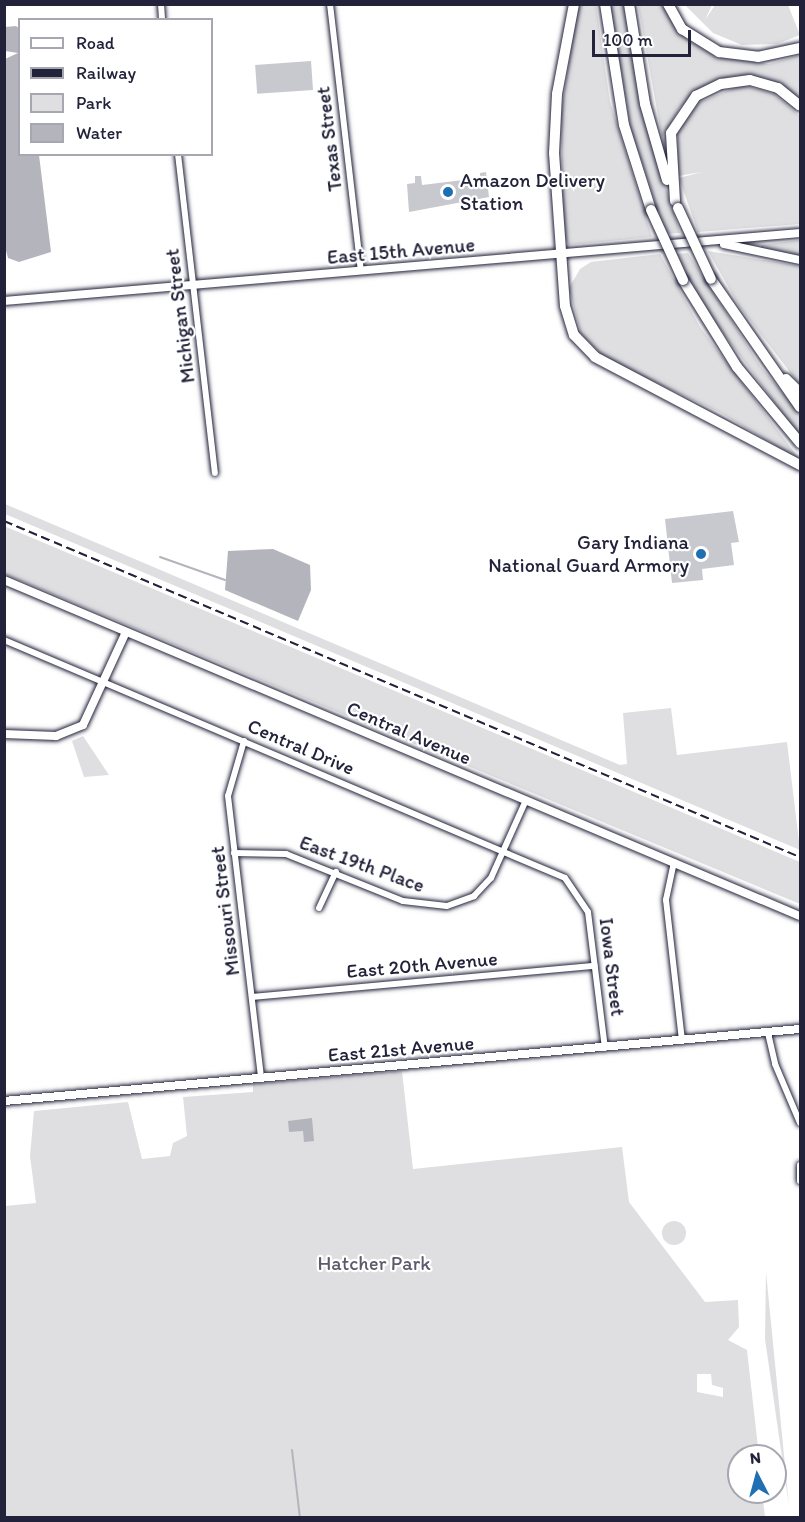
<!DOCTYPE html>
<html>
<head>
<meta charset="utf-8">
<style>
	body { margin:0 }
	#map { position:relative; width:805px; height:1522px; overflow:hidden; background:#fff; font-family:Itim,sans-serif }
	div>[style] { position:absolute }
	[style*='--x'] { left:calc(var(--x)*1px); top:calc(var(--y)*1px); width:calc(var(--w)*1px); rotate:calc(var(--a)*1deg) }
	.green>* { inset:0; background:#dfdfe2 }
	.round { border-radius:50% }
	.water>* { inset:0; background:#b4b4bc }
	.stream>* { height:2px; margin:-1px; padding:0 1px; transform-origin:1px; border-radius:1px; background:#b4b4bc }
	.building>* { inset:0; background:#c8c8cf; transform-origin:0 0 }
	.roads { filter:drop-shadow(0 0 2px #22223b) drop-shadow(0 0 2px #22223b) }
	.street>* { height:6px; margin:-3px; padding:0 3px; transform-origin:3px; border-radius:3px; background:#fff }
	.secondary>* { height:8px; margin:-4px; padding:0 4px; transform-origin:4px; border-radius:4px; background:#fff }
	.highway>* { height:10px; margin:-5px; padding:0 5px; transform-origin:5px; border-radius:5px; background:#fff }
	.rail>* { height:2px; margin-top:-1px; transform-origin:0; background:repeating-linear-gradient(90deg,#22223b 0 9px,transparent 0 13.5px) }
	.bridges { filter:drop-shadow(0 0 2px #22223b) drop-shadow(0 0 2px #22223b) }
	.highway-bridge>* { height:10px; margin:-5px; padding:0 5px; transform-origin:5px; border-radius:5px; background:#fff }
	.dots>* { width:16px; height:16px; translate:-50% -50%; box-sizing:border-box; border:3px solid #fff; border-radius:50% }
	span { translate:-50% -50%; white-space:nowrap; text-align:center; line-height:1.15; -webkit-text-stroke:4.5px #fff; paint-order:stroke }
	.street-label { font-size:20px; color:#22223b }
	.poi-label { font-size:20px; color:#22223b }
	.left { translate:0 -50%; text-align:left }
	.right { translate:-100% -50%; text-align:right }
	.park-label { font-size:20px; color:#5b5b6d }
	.frame { position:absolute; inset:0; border:6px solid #22223b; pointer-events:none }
	.legend { position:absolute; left:18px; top:18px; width:195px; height:138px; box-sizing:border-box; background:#fff; border:2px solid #a7a7b1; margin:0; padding:8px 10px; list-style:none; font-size:18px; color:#22223b }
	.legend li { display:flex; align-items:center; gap:12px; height:30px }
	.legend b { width:30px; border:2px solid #a7a7b1 }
	.north { position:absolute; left:727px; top:1444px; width:60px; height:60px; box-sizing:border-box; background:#fff; border:2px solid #a7a7b1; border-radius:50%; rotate:354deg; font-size:16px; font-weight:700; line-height:24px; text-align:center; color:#22223b }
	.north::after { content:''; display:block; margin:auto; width:21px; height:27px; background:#1f6fb2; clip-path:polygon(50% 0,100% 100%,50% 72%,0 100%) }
	.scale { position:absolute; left:592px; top:30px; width:99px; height:27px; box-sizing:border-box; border:3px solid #22223b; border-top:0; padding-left:8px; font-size:18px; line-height:21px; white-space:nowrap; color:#22223b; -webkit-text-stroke:4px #fff; paint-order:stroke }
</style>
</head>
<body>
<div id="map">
	<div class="green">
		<div style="clip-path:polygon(578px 5px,596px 5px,610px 102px,652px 237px,569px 245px,564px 237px,561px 114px)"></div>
		<div style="clip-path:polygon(610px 5px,624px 5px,641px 109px,680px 233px,666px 234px,631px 129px)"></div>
		<div style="clip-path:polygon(638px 5px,662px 5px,686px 39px,716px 57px,769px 64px,800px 55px,800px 100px,766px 78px,713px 82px,680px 107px,662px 138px)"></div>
		<div style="clip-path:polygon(685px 5px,712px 5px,705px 20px,715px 5px,788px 5px,800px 35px,777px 44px,742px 45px,713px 33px)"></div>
		<div style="clip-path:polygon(741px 85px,774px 94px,800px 116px,800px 224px,698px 232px,679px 178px,702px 172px,678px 176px,678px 132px,698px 103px)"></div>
		<div style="clip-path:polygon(800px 240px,800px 257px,761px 248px,761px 245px)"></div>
		<div style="clip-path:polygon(708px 251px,800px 266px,800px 385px,739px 306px)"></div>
		<div style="clip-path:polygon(688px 253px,761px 367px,800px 413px,800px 437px,696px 296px,675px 254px)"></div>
		<div style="clip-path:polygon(660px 254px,700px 327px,800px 460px,721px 413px,606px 359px,581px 334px,569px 288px,580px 269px,591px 262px)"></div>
		<div style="clip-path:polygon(5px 504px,620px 765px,627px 764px,623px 713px,671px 708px,677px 755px,787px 742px,800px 850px,5px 514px)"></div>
		<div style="clip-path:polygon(4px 526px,800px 862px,800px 904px,5px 574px)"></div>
		<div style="clip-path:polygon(83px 736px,109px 775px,84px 777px,72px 741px)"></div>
		<div style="clip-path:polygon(evenodd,402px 1071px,413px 1169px,622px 1147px,629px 1202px,705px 1302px,738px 1300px,739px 1327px,728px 1340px,747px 1350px,759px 1456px,739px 1456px,739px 1492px,762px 1492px,765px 1517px,5px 1518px,5px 1206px,36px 1203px,30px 1156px,34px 1111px,128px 1102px,142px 1159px,170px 1156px,173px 1143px,187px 1136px,183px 1097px,253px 1092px,253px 1084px,402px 1071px,697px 1374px,711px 1374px,712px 1385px,723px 1388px,723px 1397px,697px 1392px,697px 1374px)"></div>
		<div class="round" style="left:662px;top:1221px;width:24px;height:24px"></div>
		<div style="clip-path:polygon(766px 1272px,789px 1506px,765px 1339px)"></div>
	</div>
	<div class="water">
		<div style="clip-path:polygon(16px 26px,20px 29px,20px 154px,39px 155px,51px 252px,19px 262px,8px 258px,4px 243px,5px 59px,18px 53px,5px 51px,5px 27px)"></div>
		<div style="clip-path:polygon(273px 549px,310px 565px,311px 590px,298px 621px,225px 590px,228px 551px)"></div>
		<div style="clip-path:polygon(312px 1118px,314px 1141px,304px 1142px,303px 1131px,289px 1132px,288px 1121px)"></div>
	</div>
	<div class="stream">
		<div style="--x:160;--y:557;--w:69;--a:19.5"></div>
		<div style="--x:292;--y:1450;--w:68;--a:83.3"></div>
	</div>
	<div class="building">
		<div style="left:311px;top:61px;width:29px;height:56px;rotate:86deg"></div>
		<div style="clip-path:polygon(486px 172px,489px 197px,409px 212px,407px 184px,415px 183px,415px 176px,421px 176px,422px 185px,480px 178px,480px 173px)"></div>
		<div style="clip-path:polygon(733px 511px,739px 542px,731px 543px,734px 565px,702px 569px,703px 580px,672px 583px,665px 519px)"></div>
	</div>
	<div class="roads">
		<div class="street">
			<div style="--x:161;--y:4;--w:16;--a:86"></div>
			<div style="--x:330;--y:4;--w:268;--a:83.4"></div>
			<div style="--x:178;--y:154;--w:321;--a:83.4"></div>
			<div style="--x:4;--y:640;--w:609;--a:22.99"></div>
			<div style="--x:565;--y:878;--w:41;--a:55.9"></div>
			<div style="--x:588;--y:912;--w:137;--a:82.9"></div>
			<div style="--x:244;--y:741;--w:57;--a:106.2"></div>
			<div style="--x:228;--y:796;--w:284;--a:83.3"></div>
			<div style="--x:234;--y:853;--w:52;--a:1.1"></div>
			<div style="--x:286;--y:854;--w:126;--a:21.9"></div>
			<div style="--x:403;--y:901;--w:44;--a:6.5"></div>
			<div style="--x:447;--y:906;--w:29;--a:-20"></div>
			<div style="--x:474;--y:896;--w:25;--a:-47"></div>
			<div style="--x:491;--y:878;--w:85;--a:-65.8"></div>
			<div style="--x:674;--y:862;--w:39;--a:102"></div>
			<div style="--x:666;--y:900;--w:142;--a:83.5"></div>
			<div style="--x:319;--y:908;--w:40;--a:-65"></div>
			<div style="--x:252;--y:997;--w:344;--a:-5.2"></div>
			<div style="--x:768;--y:1033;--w:32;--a:77"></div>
			<div style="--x:775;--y:1064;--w:64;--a:67"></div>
			<div style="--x:800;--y:1165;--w:16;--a:90"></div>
		</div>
		<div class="secondary">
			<div style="--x:724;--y:244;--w:78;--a:11.9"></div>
			<div style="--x:4;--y:301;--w:799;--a:-4.88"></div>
			<div style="--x:4;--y:580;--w:864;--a:22.89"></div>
			<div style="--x:4;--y:734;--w:52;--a:2.2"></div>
			<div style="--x:56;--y:736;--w:29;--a:-22"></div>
			<div style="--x:83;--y:725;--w:102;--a:-65.2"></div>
			<div style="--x:4;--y:1101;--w:799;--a:-5.17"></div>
		</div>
		<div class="highway">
			<div style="--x:574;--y:4;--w:92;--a:100.7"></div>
			<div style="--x:557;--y:94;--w:59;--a:92.9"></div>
			<div style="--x:554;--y:153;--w:153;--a:85.9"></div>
			<div style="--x:565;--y:306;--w:30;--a:73"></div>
			<div style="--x:574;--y:335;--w:30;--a:46"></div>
			<div style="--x:595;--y:357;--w:232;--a:27.8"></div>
			<div style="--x:605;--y:4;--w:122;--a:81.1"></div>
			<div style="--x:624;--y:125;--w:89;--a:72.4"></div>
			<div style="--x:629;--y:4;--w:101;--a:80.9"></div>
			<div style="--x:645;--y:104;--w:79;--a:73.9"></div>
			<div style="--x:668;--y:4;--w:29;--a:61"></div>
			<div style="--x:682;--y:29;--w:44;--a:31.9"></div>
			<div style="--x:719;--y:52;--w:39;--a:7"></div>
			<div style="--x:758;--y:57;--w:43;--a:-12.1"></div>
			<div style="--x:675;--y:201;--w:68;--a:-93.4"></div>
			<div style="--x:671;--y:133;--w:45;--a:-56"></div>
			<div style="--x:696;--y:96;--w:28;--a:-26"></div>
			<div style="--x:721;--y:84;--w:29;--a:-8"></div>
			<div style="--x:750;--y:80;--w:29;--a:16"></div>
			<div style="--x:778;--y:88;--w:28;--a:39"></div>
			<div style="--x:711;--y:279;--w:156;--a:55.2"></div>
			<div style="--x:683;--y:280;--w:102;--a:58.2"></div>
			<div style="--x:737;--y:367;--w:99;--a:50.3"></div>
			<div style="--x:786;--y:379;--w:20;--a:45"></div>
		</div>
	</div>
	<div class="rail">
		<div style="--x:4;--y:521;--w:864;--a:22.89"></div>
	</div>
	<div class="bridges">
		<div class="highway-bridge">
			<div style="--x:678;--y:208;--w:78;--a:65.1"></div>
			<div style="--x:651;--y:210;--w:77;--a:65.4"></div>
		</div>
	</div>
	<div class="dots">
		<div style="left:448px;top:192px;background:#1f6fb2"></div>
		<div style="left:701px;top:554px;background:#1f6fb2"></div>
	</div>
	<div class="street-label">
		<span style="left:329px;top:139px;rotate:-97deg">Texas Street</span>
		<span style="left:401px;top:251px;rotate:-5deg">East 15th Avenue</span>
		<span style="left:180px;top:316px;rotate:-97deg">Michigan Street</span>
		<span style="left:409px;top:733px;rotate:23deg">Central Avenue</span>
		<span style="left:301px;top:747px;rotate:23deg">Central Drive</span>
		<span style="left:362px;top:864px;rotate:20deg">East 19th Place</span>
		<span style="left:225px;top:911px;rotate:-97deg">Missouri Street</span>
		<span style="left:422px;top:965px;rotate:-5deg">East 20th Avenue</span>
		<span style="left:612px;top:967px;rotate:83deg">Iowa Street</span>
		<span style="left:401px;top:1049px;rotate:-5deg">East 21st Avenue</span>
	</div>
	<div class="poi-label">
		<span class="left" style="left:460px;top:192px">Amazon Delivery<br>Station</span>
		<span class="right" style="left:689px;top:554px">Gary Indiana<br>National Guard Armory</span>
	</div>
	<div class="park-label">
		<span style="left:374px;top:1263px">Hatcher Park</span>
	</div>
	<div class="frame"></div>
	<ul class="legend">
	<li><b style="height:8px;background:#fff"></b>Road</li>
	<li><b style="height:8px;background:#22223b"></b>Railway</li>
	<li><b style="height:16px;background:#dfdfe2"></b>Park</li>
	<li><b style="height:16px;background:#b4b4bc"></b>Water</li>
	</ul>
	<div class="north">N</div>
	<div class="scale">100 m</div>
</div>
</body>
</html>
